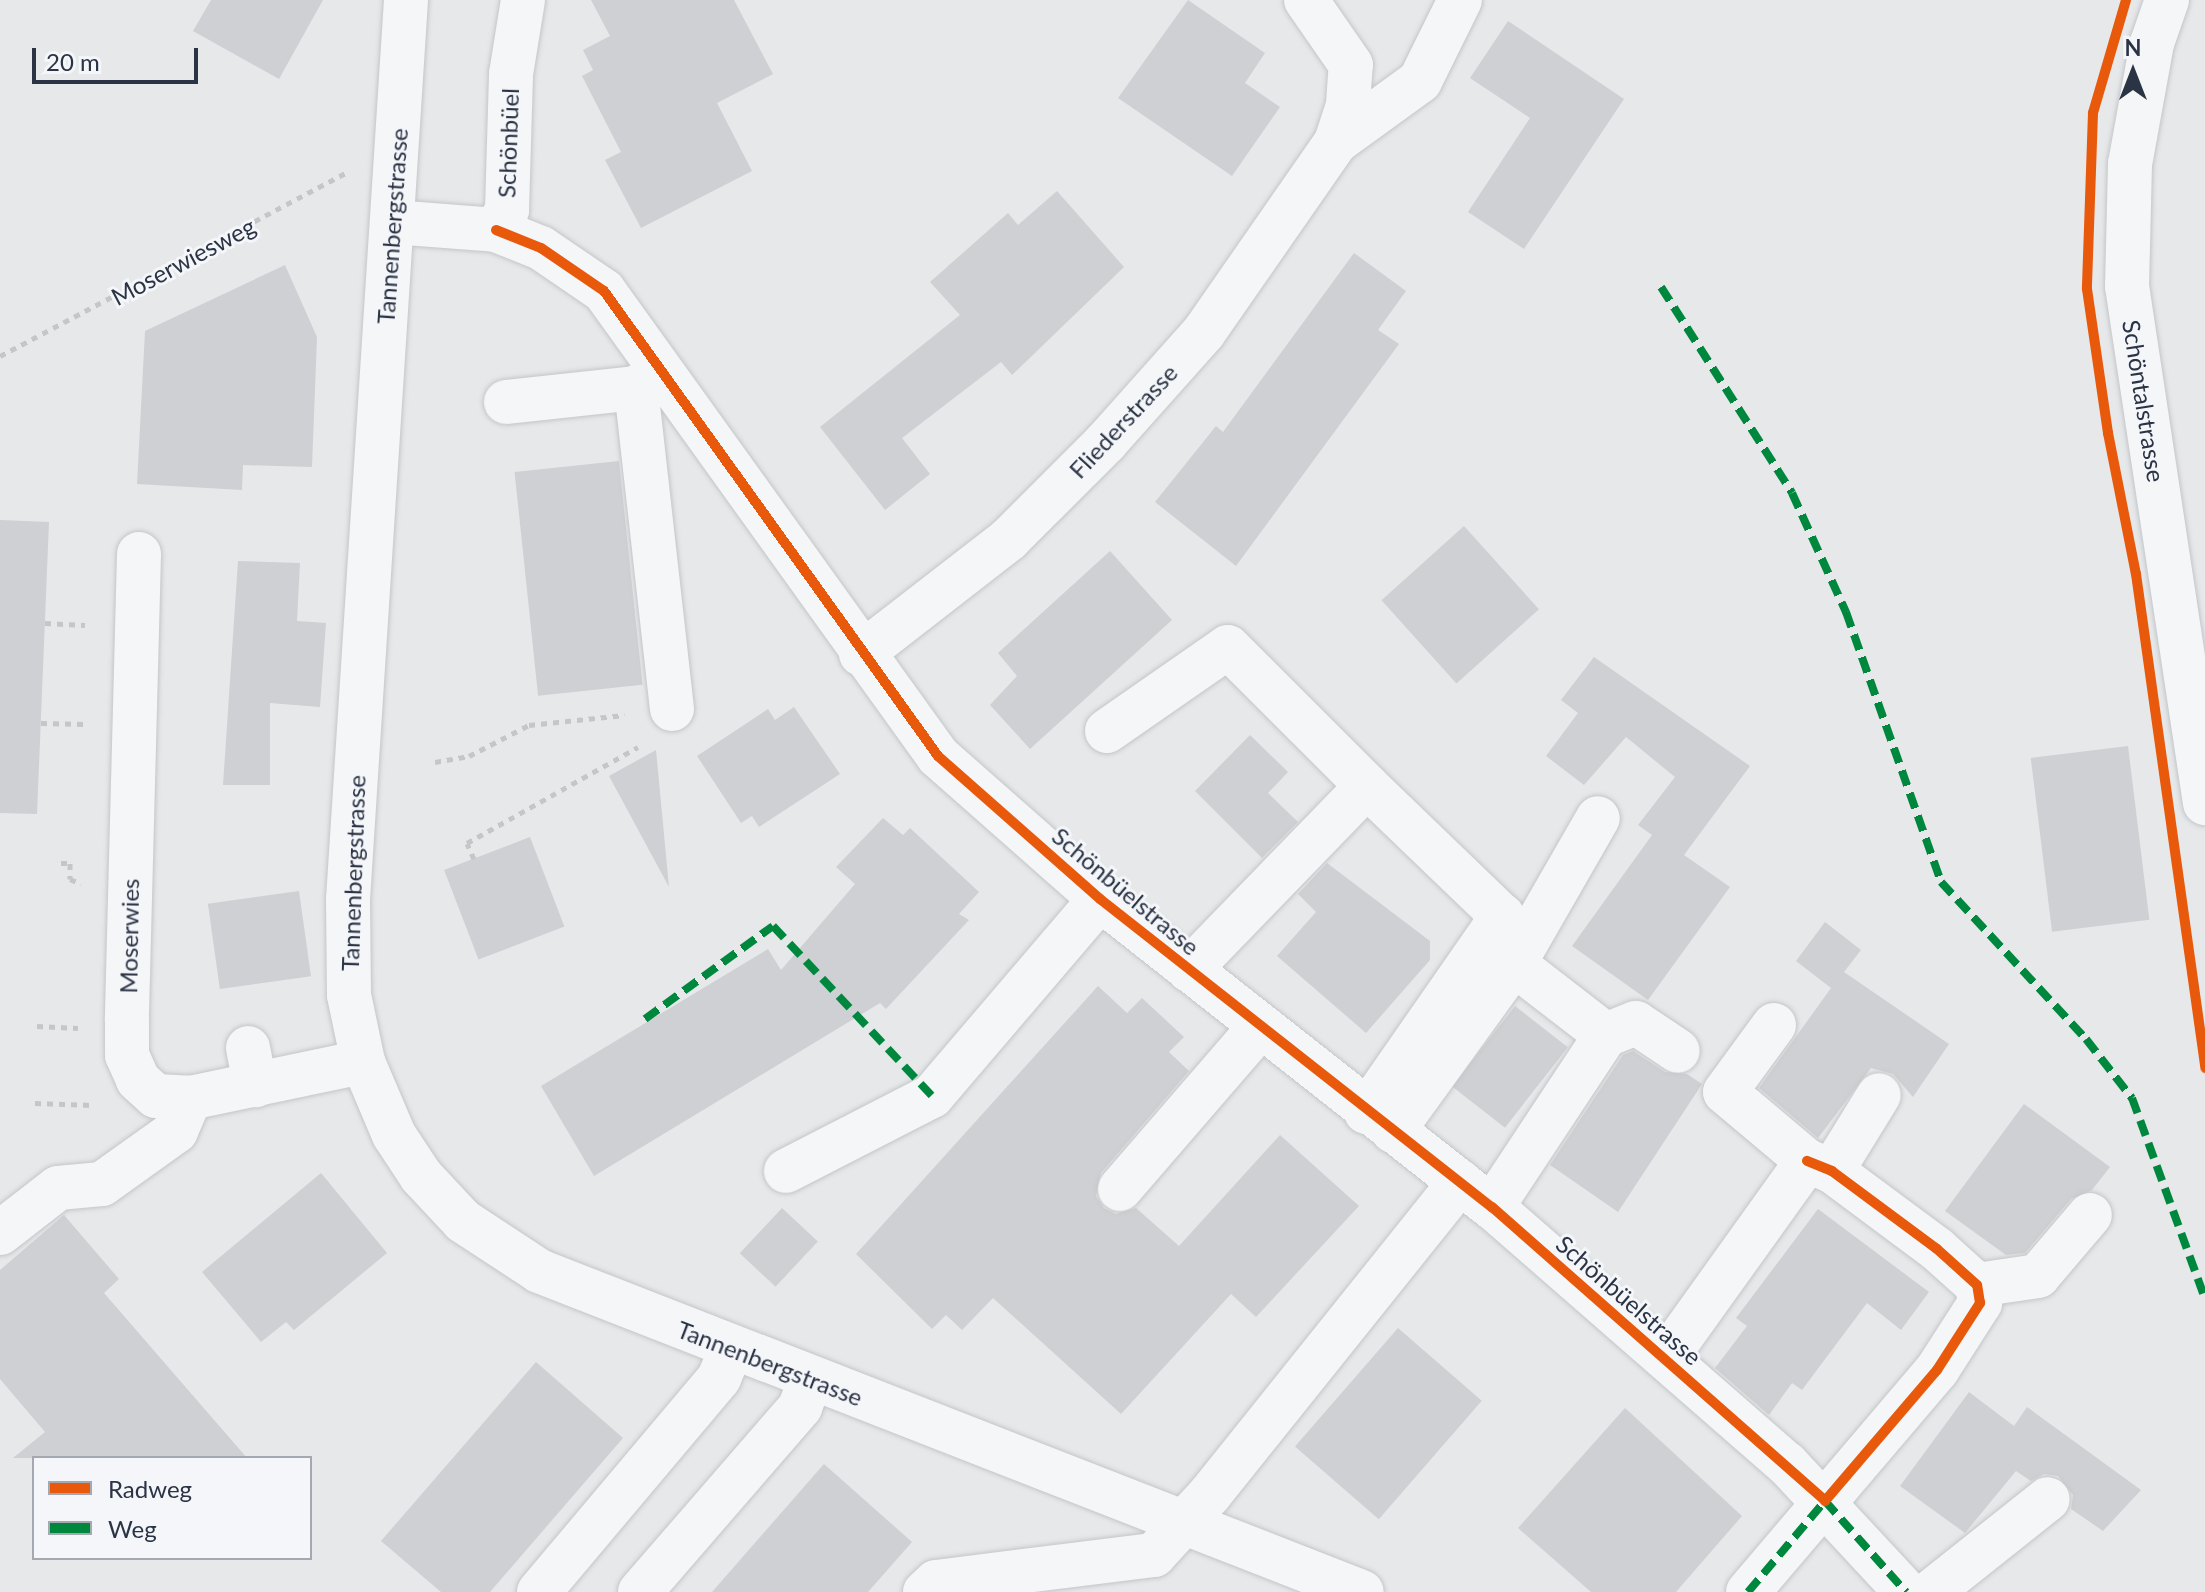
<!DOCTYPE html>
<html>
<head>
<meta charset="utf-8">
<style>
	body { margin:0 }
	#map { position:relative; width:2205px; height:1592px; overflow:hidden; background:#e6e8ea; font-family:Lato,sans-serif }
	div>[style] { position:absolute }
	[style*='--x'] { left:calc(var(--x)*1px); top:calc(var(--y)*1px); width:calc(var(--w)*1px); rotate:calc(var(--a)*1deg) }
	.building>* { inset:0; background:#ced0d3; transform-origin:0 0 }
	.path>* { height:5px; margin-top:-2.5px; transform-origin:0; background:repeating-linear-gradient(90deg,#c5c6ca 0 6px,transparent 0 12px) }
	.roads { filter:drop-shadow(0 0 2px #c4c6c8) drop-shadow(0 0 2px #c4c6c8) }
	.minor>* { height:44px; margin:-22px; padding:0 22px; transform-origin:22px; border-radius:22px; background:#f5f6f7 }
	.quiet>* { height:8px; margin-top:-4px; transform-origin:0; background:repeating-linear-gradient(90deg,#00873e 0 16px,transparent 0 24px) }
	.cycleway>* { height:10px; margin:-5px; padding:0 5px; transform-origin:5px; border-radius:5px; background:#e8590c }
	span { translate:-50% -50%; white-space:nowrap; text-align:center; line-height:1.15; -webkit-text-stroke:6px #f4f6f9; paint-order:stroke }
	.street-label { font-size:24px; color:#2b3445 }
	.legend { position:absolute; left:32px; top:1456px; width:280px; height:104px; box-sizing:border-box; background:#f4f6f9; border:2px solid #a4a8b1; margin:0; padding:10px 14px; list-style:none; font-size:24px; color:#2b3445 }
	.legend li { display:flex; align-items:center; gap:16px; height:40px }
	.legend b { width:40px; border:2px solid #a4a8b1 }
	.north { position:absolute; left:2093px; top:32px; width:80px; height:80px; -webkit-text-stroke:6px #f4f6f9; paint-order:stroke; rotate:0deg; font-size:22px; font-weight:700; line-height:32px; text-align:center; color:#2b3445 }
	.north::after { content:''; display:block; margin:auto; width:28px; height:36px; background:#2b3445; clip-path:polygon(50% 0,100% 100%,50% 72%,0 100%) }
	.scale { position:absolute; left:32px; top:48px; width:166px; height:36px; box-sizing:border-box; border:4px solid #2b3445; border-top:0; padding-left:10px; font-size:24px; line-height:28px; white-space:nowrap; color:#2b3445; -webkit-text-stroke:6px #f4f6f9; paint-order:stroke }
</style>
</head>
<body>
<div id="map">
	<div class="building">
		<div style="clip-path:polygon(211px 0,323px 0,279px 79px,193px 31px)"></div>
		<div style="clip-path:polygon(591px 0,734px 0,773px 74px,717px 103px,752px 171px,641px 228px,605px 160px,621px 152px,582px 76px,593px 70px,583px 50px,610px 36px)"></div>
		<div style="clip-path:polygon(1188px 0,1265px 53px,1245px 83px,1280px 107px,1232px 176px,1118px 98px)"></div>
		<div style="clip-path:polygon(1508px 21px,1624px 99px,1524px 249px,1468px 212px,1530px 118px,1470px 78px)"></div>
		<div style="clip-path:polygon(1057px 191px,1124px 267px,1012px 375px,1001px 362px,902px 438px,930px 474px,885px 510px,820px 427px,960px 315px,930px 282px,1008px 213px,1018px 225px)"></div>
		<div style="clip-path:polygon(1354px 253px,1406px 291px,1378px 330px,1399px 344px,1236px 566px,1155px 502px,1216px 426px,1223px 432px)"></div>
		<div style="clip-path:polygon(285px 265px,317px 337px,312px 467px,243px 465px,242px 490px,137px 484px,145px 331px)"></div>
		<div style="left:619px;top:461px;width:225px;height:105px;rotate:84deg"></div>
		<div style="clip-path:polygon(0 520px,49px 522px,37px 814px,0 813px)"></div>
		<div style="left:1464px;top:526px;width:112px;height:111px;rotate:48deg"></div>
		<div style="clip-path:polygon(1110px 551px,1172px 620px,1030px 749px,990px 705px,1017px 676px,998px 653px)"></div>
		<div style="clip-path:polygon(238px 561px,300px 563px,297px 621px,326px 623px,320px 707px,270px 703px,270px 785px,223px 785px)"></div>
		<div style="clip-path:polygon(1594px 657px,1750px 766px,1684px 855px,1730px 887px,1648px 1000px,1572px 946px,1652px 835px,1638px 825px,1675px 777px,1626px 737px,1584px 785px,1546px 756px,1578px 713px,1561px 700px)"></div>
		<div style="clip-path:polygon(794px 707px,840px 774px,759px 827px,752px 816px,741px 823px,697px 756px,768px 709px,775px 720px)"></div>
		<div style="clip-path:polygon(1250px 735px,1288px 772px,1268px 793px,1298px 822px,1262px 858px,1195px 791px)"></div>
		<div style="left:2128px;top:746px;width:175px;height:98px;rotate:83deg"></div>
		<div style="clip-path:polygon(656px 750px,669px 887px,609px 776px)"></div>
		<div style="clip-path:polygon(883px 818px,903px 835px,910px 828px,979px 892px,959px 914px,969px 920px,886px 1009px,880px 1003px,594px 1176px,541px 1086px,768px 949px,781px 970px,855px 884px,836px 867px)"></div>
		<div style="left:530px;top:837px;width:96px;height:92px;rotate:69deg"></div>
		<div style="clip-path:polygon(1327px 863px,1430px 941px,1430px 960px,1366px 1033px,1277px 956px,1316px 912px,1298px 894px)"></div>
		<div style="left:299px;top:891px;width:86px;height:92px;rotate:82deg"></div>
		<div style="clip-path:polygon(1825px 922px,1861px 950px,1844px 972px,1949px 1044px,1913px 1097px,1893px 1074px,1871px 1068px,1818px 1138px,1759px 1088px,1831px 988px,1796px 961px)"></div>
		<div style="clip-path:polygon(1098px 986px,1127px 1013px,1142px 998px,1184px 1037px,1169px 1052px,1189px 1071px,1101px 1173px,1096px 1196px,1104px 1208px,1116px 1214px,1136px 1208px,1179px 1246px,1280px 1135px,1359px 1206px,1256px 1317px,1231px 1294px,1121px 1414px,993px 1298px,962px 1330px,946px 1315px,932px 1329px,856px 1254px)"></div>
		<div style="left:1515px;top:1006px;width:67px;height:102px;rotate:38deg"></div>
		<div style="clip-path:polygon(1633px 1051px,1665px 1072px,1687px 1074px,1702px 1084px,1618px 1212px,1550px 1165px,1623px 1055px)"></div>
		<div style="clip-path:polygon(2024px 1104px,2110px 1167px,2092px 1190px,2071px 1199px,2025px 1253px,2006px 1255px,1945px 1211px)"></div>
		<div style="clip-path:polygon(321px 1173px,387px 1253px,294px 1330px,286px 1322px,261px 1342px,202px 1272px)"></div>
		<div style="left:782px;top:1208px;width:49px;height:62px;rotate:43deg"></div>
		<div style="clip-path:polygon(1818px 1209px,1929px 1292px,1901px 1330px,1867px 1303px,1802px 1390px,1792px 1383px,1769px 1415px,1715px 1368px,1747px 1326px,1736px 1318px)"></div>
		<div style="clip-path:polygon(64px 1215px,119px 1279px,104px 1293px,247px 1458px,13px 1458px,45px 1432px,0 1379px,0 1270px)"></div>
		<div style="left:1398px;top:1328px;width:111px;height:157px;rotate:41deg"></div>
		<div style="clip-path:polygon(536px 1362px,623px 1438px,490px 1592px,441px 1592px,381px 1541px)"></div>
		<div style="clip-path:polygon(1969px 1392px,2014px 1426px,2027px 1407px,2141px 1490px,2103px 1531px,2071px 1509px,2073px 1495px,2058px 1476px,2044px 1474px,2031px 1481px,2016px 1471px,1965px 1533px,1900px 1486px)"></div>
		<div style="clip-path:polygon(1625px 1408px,1742px 1516px,1676px 1592px,1591px 1592px,1518px 1528px)"></div>
		<div style="clip-path:polygon(824px 1464px,912px 1542px,868px 1592px,712px 1592px)"></div>
	</div>
	<div class="path">
		<div style="--x:0;--y:356;--w:391;--a:-27.9"></div>
		<div style="--x:45;--y:623;--w:40;--a:2.9"></div>
		<div style="--x:41;--y:723;--w:44;--a:1.3"></div>
		<div style="--x:435;--y:762;--w:35;--a:-10"></div>
		<div style="--x:469;--y:756;--w:68;--a:-27.3"></div>
		<div style="--x:529;--y:725;--w:96;--a:-6"></div>
		<div style="--x:474;--y:859;--w:17;--a:-114"></div>
		<div style="--x:467;--y:843;--w:196;--a:-29.3"></div>
		<div style="--x:61;--y:863;--w:9;--a:0"></div>
		<div style="--x:70;--y:863;--w:16;--a:90"></div>
		<div style="--x:70;--y:879;--w:12;--a:24"></div>
		<div style="--x:37;--y:1026;--w:41;--a:2.8"></div>
		<div style="--x:35;--y:1103;--w:57;--a:2"></div>
	</div>
	<div class="roads">
		<div class="minor">
			<div style="--x:406;--y:0;--w:902;--a:93.69"></div>
			<div style="--x:348;--y:900;--w:95;--a:89.4"></div>
			<div style="--x:349;--y:995;--w:68;--a:78.2"></div>
			<div style="--x:363;--y:1062;--w:79;--a:67"></div>
			<div style="--x:394;--y:1135;--w:49;--a:56.6"></div>
			<div style="--x:421;--y:1176;--w:62;--a:47"></div>
			<div style="--x:463;--y:1221;--w:91;--a:33.3"></div>
			<div style="--x:539;--y:1271;--w:883;--a:21.31"></div>
			<div style="--x:2167;--y:0;--w:46;--a:109.2"></div>
			<div style="--x:2152;--y:43;--w:123;--a:100.3"></div>
			<div style="--x:2130;--y:164;--w:122;--a:91.4"></div>
			<div style="--x:2127;--y:286;--w:523;--a:81.42"></div>
			<div style="--x:1336;--y:142;--w:104;--a:-36"></div>
			<div style="--x:1420;--y:81;--w:90;--a:-63.7"></div>
			<div style="--x:393;--y:222;--w:103;--a:4.4"></div>
			<div style="--x:496;--y:230;--w:23;--a:-61"></div>
			<div style="--x:507;--y:210;--w:136;--a:-88.3"></div>
			<div style="--x:511;--y:74;--w:75;--a:-80.8"></div>
			<div style="--x:496;--y:230;--w:48;--a:21.8"></div>
			<div style="--x:541;--y:248;--w:76;--a:34.3"></div>
			<div style="--x:604;--y:291;--w:573;--a:54.31"></div>
			<div style="--x:938;--y:756;--w:216;--a:41.4"></div>
			<div style="--x:1100;--y:899;--w:499;--a:38.2"></div>
			<div style="--x:1492;--y:1207;--w:391;--a:41.1"></div>
			<div style="--x:1787;--y:1464;--w:175;--a:47.1"></div>
			<div style="--x:659;--y:373;--w:27;--a:147"></div>
			<div style="--x:636;--y:388;--w:323;--a:83.6"></div>
			<div style="--x:506;--y:402;--w:131;--a:-6.1"></div>
			<div style="--x:139;--y:554;--w:467;--a:91.5"></div>
			<div style="--x:127;--y:1021;--w:34;--a:90"></div>
			<div style="--x:127;--y:1055;--w:27;--a:66"></div>
			<div style="--x:138;--y:1080;--w:24;--a:42"></div>
			<div style="--x:156;--y:1096;--w:34;--a:3"></div>
			<div style="--x:190;--y:1098;--w:177;--a:-11.8"></div>
			<div style="--x:861;--y:654;--w:187;--a:-37.8"></div>
			<div style="--x:1009;--y:539;--w:137;--a:-45"></div>
			<div style="--x:1106;--y:442;--w:147;--a:-48.3"></div>
			<div style="--x:1204;--y:332;--w:231;--a:-55.2"></div>
			<div style="--x:1336;--y:142;--w:40;--a:-72"></div>
			<div style="--x:1348;--y:104;--w:39;--a:-86"></div>
			<div style="--x:1351;--y:65;--w:79;--a:-124.7"></div>
			<div style="--x:1107;--y:731;--w:147;--a:-34.8"></div>
			<div style="--x:1228;--y:647;--w:197;--a:45"></div>
			<div style="--x:1367;--y:786;--w:256;--a:134.1"></div>
			<div style="--x:1514;--y:964;--w:116;--a:37.7"></div>
			<div style="--x:248;--y:1048;--w:38;--a:79"></div>
			<div style="--x:1366;--y:1112;--w:239;--a:-55.2"></div>
			<div style="--x:1502;--y:916;--w:187;--a:-136.1"></div>
			<div style="--x:1393;--y:1131;--w:206;--a:-54.1"></div>
			<div style="--x:1514;--y:964;--w:168;--a:-60.1"></div>
			<div style="--x:786;--y:1171;--w:164;--a:-27.2"></div>
			<div style="--x:932;--y:1096;--w:259;--a:-49.5"></div>
			<div style="--x:1832;--y:1171;--w:89;--a:-58.3"></div>
			<div style="--x:1120;--y:1189;--w:214;--a:-49.2"></div>
			<div style="--x:1492;--y:1207;--w:206;--a:-56.5"></div>
			<div style="--x:1606;--y:1035;--w:32;--a:-22"></div>
			<div style="--x:1636;--y:1023;--w:50;--a:33.7"></div>
			<div style="--x:0;--y:1233;--w:73;--a:-37.8"></div>
			<div style="--x:58;--y:1188;--w:44;--a:-5.2"></div>
			<div style="--x:102;--y:1184;--w:91;--a:-35.6"></div>
			<div style="--x:176;--y:1131;--w:36;--a:-67"></div>
			<div style="--x:1977;--y:1285;--w:62;--a:-8.4"></div>
			<div style="--x:2038;--y:1276;--w:80;--a:-49.6"></div>
			<div style="--x:1666;--y:1358;--w:242;--a:-54.4"></div>
			<div style="--x:539;--y:1592;--w:280;--a:-49.9"></div>
			<div style="--x:719;--y:1378;--w:30;--a:-67"></div>
			<div style="--x:640;--y:1592;--w:245;--a:-49.1"></div>
			<div style="--x:800;--y:1407;--w:31;--a:-69"></div>
			<div style="--x:925;--y:1592;--w:15;--a:-42"></div>
			<div style="--x:936;--y:1582;--w:220;--a:-7.1"></div>
			<div style="--x:1154;--y:1555;--w:83;--a:-47.4"></div>
			<div style="--x:1210;--y:1494;--w:400;--a:-51.3"></div>
			<div style="--x:1748;--y:1592;--w:292;--a:-49.6"></div>
			<div style="--x:1937;--y:1370;--w:80;--a:-57.3"></div>
			<div style="--x:1980;--y:1303;--w:18;--a:-99"></div>
			<div style="--x:1977;--y:1285;--w:54;--a:-138"></div>
			<div style="--x:1937;--y:1249;--w:131;--a:-143.4"></div>
			<div style="--x:1832;--y:1171;--w:27;--a:-158"></div>
			<div style="--x:1807;--y:1161;--w:107;--a:-139.9"></div>
			<div style="--x:1725;--y:1092;--w:83;--a:-53.8"></div>
			<div style="--x:1931;--y:1592;--w:149;--a:-38.5"></div>
		</div>
	</div>
	<div class="quiet">
		<div style="--x:1661;--y:287;--w:244;--a:57.5"></div>
		<div style="--x:1792;--y:493;--w:131;--a:65.6"></div>
		<div style="--x:1846;--y:612;--w:286;--a:70.6"></div>
		<div style="--x:1941;--y:882;--w:214;--a:47.3"></div>
		<div style="--x:2086;--y:1039;--w:75;--a:52.1"></div>
		<div style="--x:2132;--y:1098;--w:214;--a:70"></div>
		<div style="--x:645;--y:1019;--w:158;--a:-36"></div>
		<div style="--x:773;--y:926;--w:233;--a:46.9"></div>
		<div style="--x:1748;--y:1592;--w:119;--a:-49.8"></div>
		<div style="--x:1825;--y:1501;--w:122;--a:48.3"></div>
	</div>
	<div class="cycleway">
		<div style="--x:2126;--y:0;--w:118;--a:106.3"></div>
		<div style="--x:2093;--y:113;--w:176;--a:92"></div>
		<div style="--x:2087;--y:289;--w:146;--a:81.7"></div>
		<div style="--x:2108;--y:433;--w:144;--a:78.8"></div>
		<div style="--x:2136;--y:574;--w:499;--a:82"></div>
		<div style="--x:496;--y:230;--w:48;--a:21.8"></div>
		<div style="--x:541;--y:248;--w:76;--a:34.3"></div>
		<div style="--x:604;--y:291;--w:573;--a:54.31"></div>
		<div style="--x:938;--y:756;--w:216;--a:41.4"></div>
		<div style="--x:1100;--y:899;--w:499;--a:38.2"></div>
		<div style="--x:1492;--y:1207;--w:444;--a:41.4"></div>
		<div style="--x:1825;--y:1501;--w:172;--a:-49.5"></div>
		<div style="--x:1937;--y:1370;--w:80;--a:-57.3"></div>
		<div style="--x:1980;--y:1303;--w:18;--a:-99"></div>
		<div style="--x:1977;--y:1285;--w:54;--a:-138"></div>
		<div style="--x:1937;--y:1249;--w:131;--a:-143.4"></div>
		<div style="--x:1832;--y:1171;--w:27;--a:-158"></div>
	</div>
	<div class="street-label">
		<span style="left:508px;top:143px;rotate:-88deg">Schönbüel</span>
		<span style="left:392px;top:226px;rotate:-86deg">Tannenbergstrasse</span>
		<span style="left:183px;top:261px;rotate:-28deg">Moserwiesweg</span>
		<span style="left:2144px;top:401px;rotate:81deg">Schöntalstrasse</span>
		<span style="left:1123px;top:421px;rotate:-47deg">Fliederstrasse</span>
		<span style="left:353px;top:873px;rotate:-88deg">Tannenbergstrasse</span>
		<span style="left:1126px;top:891px;rotate:40deg">Schönbüelstrasse</span>
		<span style="left:129px;top:936px;rotate:-89deg">Moserwies</span>
		<span style="left:1629px;top:1300px;rotate:41deg">Schönbüelstrasse</span>
		<span style="left:770px;top:1363px;rotate:21deg">Tannenbergstrasse</span>
	</div>
	<ul class="legend">
	<li><b style="height:10px;background:#e8590c"></b>Radweg</li>
	<li><b style="height:10px;background:#00873e"></b>Weg</li>
	</ul>
	<div class="north">N</div>
	<div class="scale">20 m</div>
</div>
</body>
</html>
